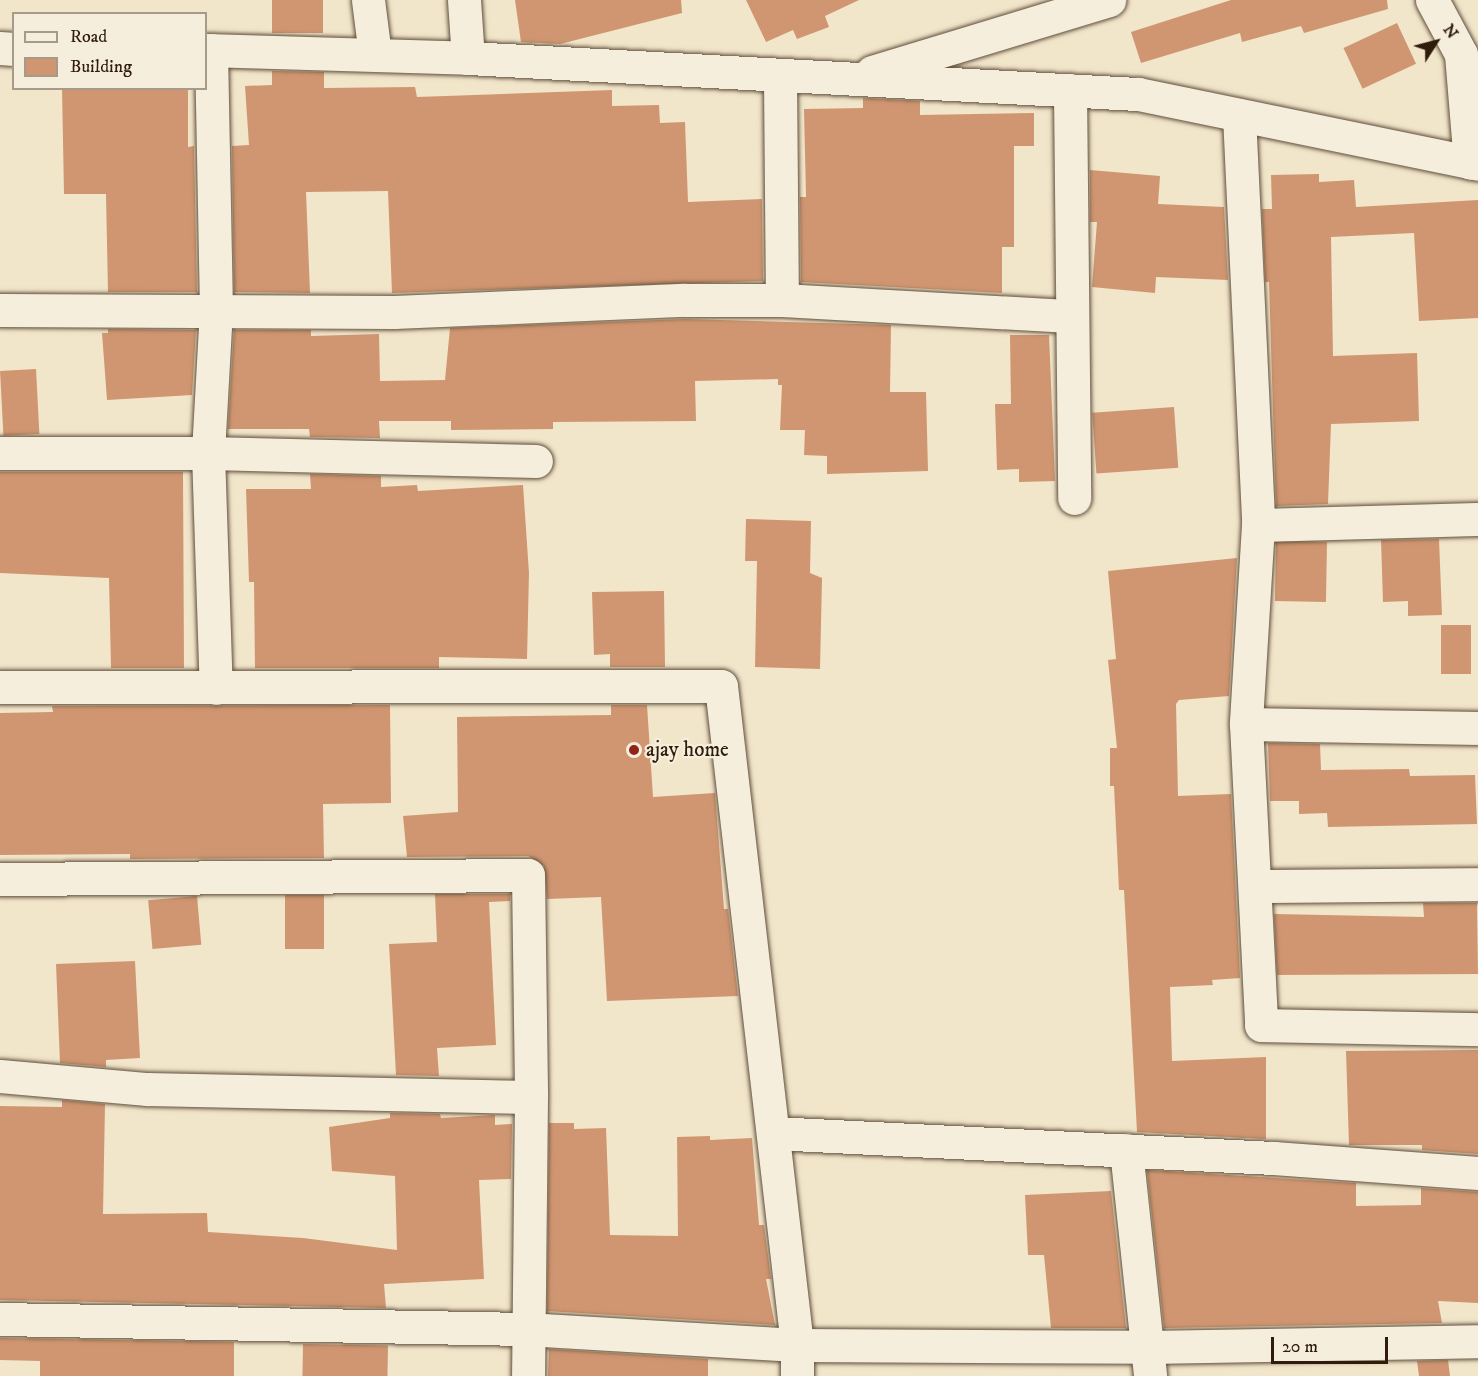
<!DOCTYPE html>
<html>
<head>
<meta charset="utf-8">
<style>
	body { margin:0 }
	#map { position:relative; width:1478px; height:1376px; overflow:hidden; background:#f1e5ca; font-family:"IM FELL DW Pica",serif }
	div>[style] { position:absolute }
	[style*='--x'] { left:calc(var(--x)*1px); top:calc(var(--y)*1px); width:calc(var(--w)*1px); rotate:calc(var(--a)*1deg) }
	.building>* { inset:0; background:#d09671; transform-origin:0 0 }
	.roads { filter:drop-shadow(0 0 2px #604e3a) drop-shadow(0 0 2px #604e3a) }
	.minor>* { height:33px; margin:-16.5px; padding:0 16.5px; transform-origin:16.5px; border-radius:16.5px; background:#f6eedd }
	.dots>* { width:16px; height:16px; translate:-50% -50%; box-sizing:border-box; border:3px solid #f6eedd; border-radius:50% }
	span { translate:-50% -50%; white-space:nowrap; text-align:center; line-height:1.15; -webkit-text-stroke:4.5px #f6eedd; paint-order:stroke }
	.poi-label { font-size:21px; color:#2f1c0a }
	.left { translate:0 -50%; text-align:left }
	.legend { position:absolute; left:12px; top:12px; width:195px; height:78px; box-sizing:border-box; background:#f6eedd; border:2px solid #a69a89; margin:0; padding:8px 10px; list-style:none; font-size:18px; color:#2f1c0a }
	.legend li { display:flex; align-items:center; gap:12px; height:30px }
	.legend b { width:30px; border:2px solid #a69a89 }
	.north { position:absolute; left:1406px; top:12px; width:60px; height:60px; -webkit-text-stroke:4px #f6eedd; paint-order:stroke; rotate:54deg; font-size:16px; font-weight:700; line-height:24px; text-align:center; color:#2f1c0a }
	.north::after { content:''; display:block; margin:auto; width:21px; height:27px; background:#2f1c0a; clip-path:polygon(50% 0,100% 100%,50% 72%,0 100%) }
	.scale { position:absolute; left:1271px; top:1337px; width:117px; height:27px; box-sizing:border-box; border:3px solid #2f1c0a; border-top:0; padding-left:8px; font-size:18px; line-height:21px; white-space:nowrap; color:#2f1c0a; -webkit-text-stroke:4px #f6eedd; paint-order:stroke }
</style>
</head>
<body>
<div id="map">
	<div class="building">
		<div style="left:272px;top:0;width:51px;height:33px"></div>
		<div style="clip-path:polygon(515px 0,681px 0,682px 13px,560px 44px,521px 42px)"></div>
		<div style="clip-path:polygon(746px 0,859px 0,825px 16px,829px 27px,797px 39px,793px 30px,766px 42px)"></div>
		<div style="clip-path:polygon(1231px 0,1387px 0,1388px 9px,1304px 33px,1301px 26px,1242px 42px,1240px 33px,1141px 63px,1131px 32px)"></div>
		<div style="left:1397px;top:23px;width:45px;height:59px;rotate:65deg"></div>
		<div style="clip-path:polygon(272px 71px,324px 72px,324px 88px,415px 87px,417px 97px,612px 90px,612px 106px,659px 105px,660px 123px,685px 122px,688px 202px,762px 199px,763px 281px,392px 293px,388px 191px,306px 192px,310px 293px,234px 292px,232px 146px,249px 145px,245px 86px,272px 85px)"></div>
		<div style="clip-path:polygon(62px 88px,188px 88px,188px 147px,194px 146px,197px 292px,108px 292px,106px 194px,64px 194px)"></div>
		<div style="clip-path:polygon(863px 98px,920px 101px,920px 115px,1034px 113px,1034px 146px,1014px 146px,1014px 247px,1002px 247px,1002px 293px,801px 282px,800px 197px,806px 197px,804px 109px,863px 108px)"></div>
		<div style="clip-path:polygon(1090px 170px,1160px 176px,1158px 204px,1224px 207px,1228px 280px,1156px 277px,1155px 293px,1092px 287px,1097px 222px,1090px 222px)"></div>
		<div style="clip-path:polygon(1319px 174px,1319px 182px,1354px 180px,1356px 207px,1478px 200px,1478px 318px,1419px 321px,1414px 233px,1331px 237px,1333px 356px,1417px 353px,1419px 421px,1331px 424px,1328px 504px,1276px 506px,1269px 282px,1265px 282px,1262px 209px,1272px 209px,1271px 175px)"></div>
		<div style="clip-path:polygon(685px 319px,891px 325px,890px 392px,926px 392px,928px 471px,827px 474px,827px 456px,804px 455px,805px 430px,780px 430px,782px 385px,778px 385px,778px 379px,695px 381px,696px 421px,553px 422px,553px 429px,451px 430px,451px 421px,379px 421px,380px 438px,310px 437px,309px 429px,228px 429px,234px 330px,311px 330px,311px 336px,379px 334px,380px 381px,445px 380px,450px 328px)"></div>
		<div style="clip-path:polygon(108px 329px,196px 330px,192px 395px,107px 400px,102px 333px,108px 333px)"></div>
		<div style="clip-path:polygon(1010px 335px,1049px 335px,1055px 481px,1019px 482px,1019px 469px,997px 470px,995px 404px,1011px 404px)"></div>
		<div style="left:36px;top:369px;width:65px;height:36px;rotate:87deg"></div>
		<div style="left:1174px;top:407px;width:61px;height:82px;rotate:86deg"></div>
		<div style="clip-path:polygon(0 472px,183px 472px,184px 668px,111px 668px,109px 578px,0 573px)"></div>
		<div style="clip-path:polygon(310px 474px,381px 476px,381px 487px,417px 485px,418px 491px,523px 485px,529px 573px,527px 659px,439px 657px,439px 668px,255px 668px,254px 582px,249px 582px,246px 489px,311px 489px)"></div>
		<div style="clip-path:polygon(746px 519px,811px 521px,810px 573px,822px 578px,820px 669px,755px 667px,757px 561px,745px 561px)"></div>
		<div style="clip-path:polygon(1439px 539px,1442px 615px,1408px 616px,1408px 601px,1383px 602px,1381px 540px)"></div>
		<div style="left:1327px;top:542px;width:60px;height:51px;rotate:91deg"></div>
		<div style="clip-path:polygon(1237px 558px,1229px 696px,1179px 700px,1176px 704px,1178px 796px,1231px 794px,1240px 978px,1212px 980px,1213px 985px,1170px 987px,1172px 1061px,1266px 1057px,1266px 1139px,1137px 1132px,1124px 890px,1119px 890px,1114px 786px,1110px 786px,1110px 748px,1117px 748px,1108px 660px,1116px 659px,1108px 571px)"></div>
		<div style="clip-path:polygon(664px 591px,665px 667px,610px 667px,610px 654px,594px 655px,592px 592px)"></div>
		<div style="left:1441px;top:625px;width:30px;height:49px"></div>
		<div style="clip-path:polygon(390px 705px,391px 803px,323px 804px,324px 858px,130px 859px,130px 854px,0 855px,0 713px,53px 712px,52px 706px,71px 706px)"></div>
		<div style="clip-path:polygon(611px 705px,647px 705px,653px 797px,715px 793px,724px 909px,728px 909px,738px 996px,607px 1001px,601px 897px,547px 899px,544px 866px,528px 856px,407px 857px,403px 816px,458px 812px,457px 717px,611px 715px)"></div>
		<div style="clip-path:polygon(1268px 743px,1320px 744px,1321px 770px,1409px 769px,1410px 776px,1475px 775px,1477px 824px,1328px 827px,1327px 813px,1299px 814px,1299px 801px,1270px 801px)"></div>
		<div style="clip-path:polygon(435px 894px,510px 894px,510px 901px,489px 902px,496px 1045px,437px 1048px,439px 1076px,396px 1075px,389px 944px,437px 942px)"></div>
		<div style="left:324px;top:895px;width:54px;height:39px;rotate:90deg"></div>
		<div style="left:197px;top:896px;width:49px;height:49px;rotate:85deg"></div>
		<div style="clip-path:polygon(1423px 903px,1477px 903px,1478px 974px,1277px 975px,1274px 914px,1424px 917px)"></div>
		<div style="clip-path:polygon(135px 961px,140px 1058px,106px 1060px,106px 1067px,60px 1063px,56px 964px)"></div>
		<div style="clip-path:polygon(1478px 1050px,1478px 1154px,1422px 1150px,1422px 1145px,1349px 1145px,1346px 1051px)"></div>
		<div style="clip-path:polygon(62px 1100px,105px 1104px,103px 1214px,207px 1213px,208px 1232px,303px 1238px,397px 1250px,395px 1176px,332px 1171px,329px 1127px,390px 1118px,390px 1113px,440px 1114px,441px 1118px,495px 1115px,495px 1125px,512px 1124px,511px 1179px,479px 1180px,484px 1279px,384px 1284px,386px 1308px,0 1300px,0 1106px,62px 1107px)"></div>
		<div style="clip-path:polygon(549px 1123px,574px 1123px,574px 1129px,606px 1128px,610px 1235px,678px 1236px,677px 1137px,710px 1136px,710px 1140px,752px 1138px,759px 1225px,764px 1225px,771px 1279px,766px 1279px,775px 1325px,547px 1311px)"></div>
		<div style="clip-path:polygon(1147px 1170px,1356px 1183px,1356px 1206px,1421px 1205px,1421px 1188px,1478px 1192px,1478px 1303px,1438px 1301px,1442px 1323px,1164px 1328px)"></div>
		<div style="clip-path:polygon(1111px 1191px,1126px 1328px,1051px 1328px,1044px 1255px,1028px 1255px,1025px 1195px)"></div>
		<div style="clip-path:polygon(0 1338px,234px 1342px,234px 1376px,40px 1376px,40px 1361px,0 1360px)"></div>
		<div style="left:303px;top:1344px;width:85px;height:32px;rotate:1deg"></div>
		<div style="clip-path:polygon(549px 1349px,708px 1359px,708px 1376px,548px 1376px)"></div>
		<div style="clip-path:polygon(1448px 1360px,1450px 1376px,1419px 1376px,1417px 1361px)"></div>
	</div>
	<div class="roads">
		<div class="minor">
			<div style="--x:368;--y:0;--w:55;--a:82.7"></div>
			<div style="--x:464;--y:0;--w:58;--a:86.1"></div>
			<div style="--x:1432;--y:0;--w:61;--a:61.8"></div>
			<div style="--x:1461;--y:54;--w:109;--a:85.3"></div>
			<div style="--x:0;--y:48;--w:14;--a:4"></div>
			<div style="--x:206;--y:50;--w:262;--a:1.7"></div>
			<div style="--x:468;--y:58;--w:671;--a:3.08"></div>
			<div style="--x:1138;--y:94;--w:347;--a:11.6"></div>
			<div style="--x:211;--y:50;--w:259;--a:88.9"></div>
			<div style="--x:216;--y:309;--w:144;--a:93.2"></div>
			<div style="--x:208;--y:453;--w:235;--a:88.1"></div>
			<div style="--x:872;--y:72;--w:248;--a:-16.9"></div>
			<div style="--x:780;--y:78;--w:222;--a:89.5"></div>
			<div style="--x:1070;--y:90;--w:408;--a:89.4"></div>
			<div style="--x:1239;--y:115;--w:410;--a:87.3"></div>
			<div style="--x:1258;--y:525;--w:199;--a:93.5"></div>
			<div style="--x:1246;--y:724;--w:301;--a:87.1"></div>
			<div style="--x:1261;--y:1025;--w:217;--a:1.1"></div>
			<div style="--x:0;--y:310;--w:394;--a:0.3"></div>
			<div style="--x:394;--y:312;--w:291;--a:-2.4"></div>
			<div style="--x:685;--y:300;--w:97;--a:0"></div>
			<div style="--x:782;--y:300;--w:289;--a:3.2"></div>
			<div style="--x:0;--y:453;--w:208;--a:0"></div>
			<div style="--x:208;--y:453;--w:328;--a:1.4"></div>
			<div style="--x:1258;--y:525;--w:220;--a:-1.6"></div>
			<div style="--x:0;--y:687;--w:721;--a:-0.08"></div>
			<div style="--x:721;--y:686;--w:663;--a:83.42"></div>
			<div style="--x:797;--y:1345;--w:31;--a:90"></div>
			<div style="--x:1246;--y:724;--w:232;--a:1"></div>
			<div style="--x:0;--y:879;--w:528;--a:-0.43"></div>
			<div style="--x:528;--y:875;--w:222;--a:89.2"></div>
			<div style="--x:531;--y:1097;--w:279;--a:90.6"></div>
			<div style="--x:1256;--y:886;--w:222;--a:-0.5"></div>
			<div style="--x:0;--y:1076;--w:148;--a:5.1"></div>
			<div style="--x:147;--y:1089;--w:384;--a:1.2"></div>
			<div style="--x:773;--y:1133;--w:501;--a:2.86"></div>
			<div style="--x:1273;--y:1158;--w:206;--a:4.2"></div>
			<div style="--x:1126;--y:1150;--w:227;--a:83.9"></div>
			<div style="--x:0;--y:1319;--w:526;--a:1.09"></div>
			<div style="--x:526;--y:1329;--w:271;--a:3.4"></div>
			<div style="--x:797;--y:1345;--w:352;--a:0.3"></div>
			<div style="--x:1149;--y:1347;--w:329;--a:-1"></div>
		</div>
	</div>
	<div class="dots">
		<div style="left:634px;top:750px;background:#8f2418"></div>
	</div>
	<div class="poi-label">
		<span class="left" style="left:646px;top:750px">ajay home</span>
	</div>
	<ul class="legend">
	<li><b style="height:8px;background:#f6eedd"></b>Road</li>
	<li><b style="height:16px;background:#d09671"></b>Building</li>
	</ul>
	<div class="north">N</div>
	<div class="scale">20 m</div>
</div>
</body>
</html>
